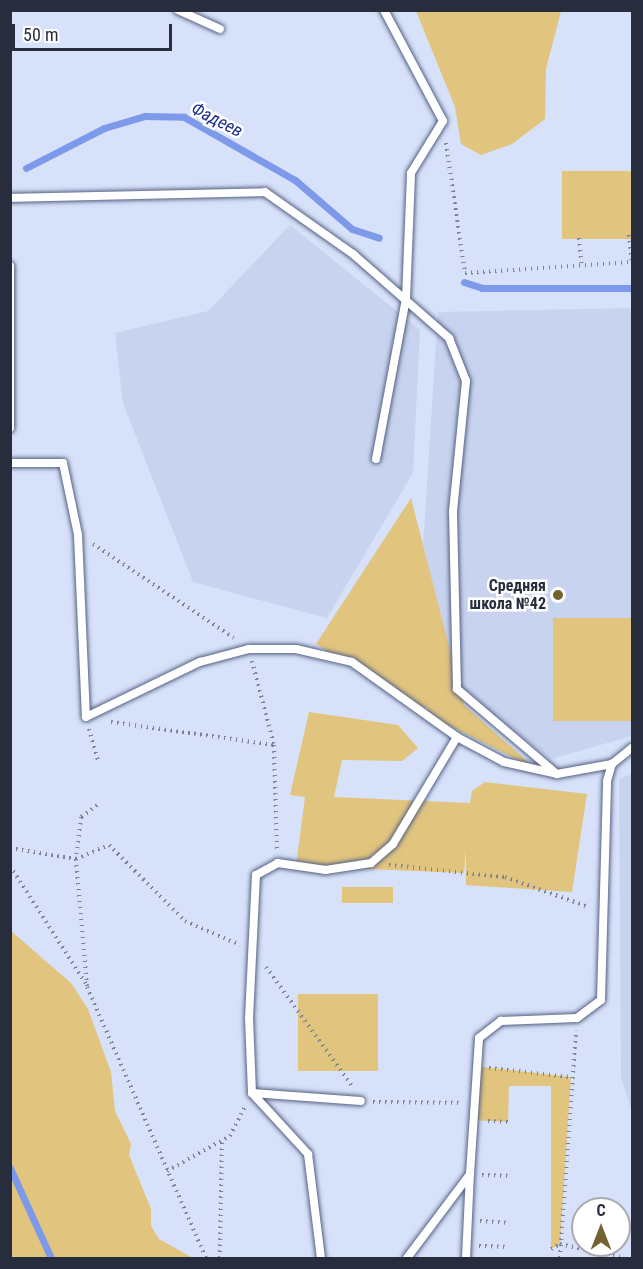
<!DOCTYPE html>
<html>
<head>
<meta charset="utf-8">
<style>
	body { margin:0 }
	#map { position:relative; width:643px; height:1269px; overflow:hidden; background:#d7e1f9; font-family:"Roboto Condensed",sans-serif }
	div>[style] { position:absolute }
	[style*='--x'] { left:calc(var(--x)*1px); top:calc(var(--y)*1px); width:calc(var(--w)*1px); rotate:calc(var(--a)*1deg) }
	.built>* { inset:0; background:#c8d3ef }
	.green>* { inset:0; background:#e1c47e; transform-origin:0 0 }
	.stream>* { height:7px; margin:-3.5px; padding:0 3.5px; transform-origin:3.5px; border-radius:3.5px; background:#7d99ea }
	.path>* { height:4px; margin-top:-2px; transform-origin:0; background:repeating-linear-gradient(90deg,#7c8497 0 1.5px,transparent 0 6px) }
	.roads { filter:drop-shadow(0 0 2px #556285) drop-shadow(0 0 2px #556285) }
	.service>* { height:8px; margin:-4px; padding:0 4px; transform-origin:4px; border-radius:4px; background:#fff }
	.dots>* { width:16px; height:16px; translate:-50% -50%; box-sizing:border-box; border:3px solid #fff; border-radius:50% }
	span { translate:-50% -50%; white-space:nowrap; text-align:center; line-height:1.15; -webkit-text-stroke:5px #fff; paint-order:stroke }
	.poi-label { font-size:16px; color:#272d3c; font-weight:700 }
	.right { translate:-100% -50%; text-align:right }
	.water-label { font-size:18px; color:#1e308c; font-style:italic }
	.frame { position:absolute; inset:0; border:12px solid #272d3c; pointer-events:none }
	.north { position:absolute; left:571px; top:1197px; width:60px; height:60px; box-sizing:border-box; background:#fff; border:2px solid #a9abb1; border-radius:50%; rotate:0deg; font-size:16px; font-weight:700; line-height:24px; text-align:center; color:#272d3c }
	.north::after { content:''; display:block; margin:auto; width:21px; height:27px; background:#756231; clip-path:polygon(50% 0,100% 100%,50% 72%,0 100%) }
	.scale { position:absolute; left:12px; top:24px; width:160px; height:27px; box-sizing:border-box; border:3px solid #272d3c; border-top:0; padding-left:8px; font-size:18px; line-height:21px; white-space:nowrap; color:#272d3c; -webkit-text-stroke:4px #fff; paint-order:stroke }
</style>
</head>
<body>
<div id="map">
	<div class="built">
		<div style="clip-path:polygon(290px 225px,420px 330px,413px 473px,327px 618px,193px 582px,123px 403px,115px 333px,208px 311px)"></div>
		<div style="clip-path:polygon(632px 308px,632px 736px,551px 759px,416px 657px,438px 312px)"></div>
		<div style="clip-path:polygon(632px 774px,632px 1112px,621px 1077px,619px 779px)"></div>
	</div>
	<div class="green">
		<div style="clip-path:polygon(416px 11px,561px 11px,546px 69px,545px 119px,512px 144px,481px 155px,461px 144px,455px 107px)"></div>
		<div style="left:632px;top:171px;width:68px;height:70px;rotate:90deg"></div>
		<div style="clip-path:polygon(411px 498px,464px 705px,536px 769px,420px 711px,430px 709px,407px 701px,316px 644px)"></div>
		<div style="left:553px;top:618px;width:79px;height:103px"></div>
		<div style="clip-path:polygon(309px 712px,398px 725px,418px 748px,402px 761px,342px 760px,334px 797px,470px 803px,472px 791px,485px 782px,587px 794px,572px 892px,466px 885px,466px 848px,464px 873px,296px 866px,305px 797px,290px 795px)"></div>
		<div style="left:342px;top:887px;width:51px;height:16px"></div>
		<div style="clip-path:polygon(11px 931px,71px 983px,88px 1009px,111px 1072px,115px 1111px,131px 1144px,129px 1155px,151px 1209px,151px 1226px,159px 1239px,193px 1258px,11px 1258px)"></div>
		<div style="left:298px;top:994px;width:80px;height:77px"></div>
		<div style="clip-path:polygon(474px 1066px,571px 1077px,560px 1244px,551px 1249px,551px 1086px,509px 1086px,508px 1122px,472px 1120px)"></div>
	</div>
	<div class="stream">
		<div style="--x:26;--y:168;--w:88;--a:-27.1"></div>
		<div style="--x:104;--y:128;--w:43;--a:-16.3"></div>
		<div style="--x:145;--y:116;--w:39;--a:1"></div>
		<div style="--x:184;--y:117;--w:128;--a:29.6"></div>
		<div style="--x:295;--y:180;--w:75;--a:40.7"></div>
		<div style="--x:352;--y:229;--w:28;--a:18"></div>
		<div style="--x:464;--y:282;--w:19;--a:18"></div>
		<div style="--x:482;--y:288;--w:150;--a:0"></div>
		<div style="--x:10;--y:1168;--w:99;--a:65.5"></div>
	</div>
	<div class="path">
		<div style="--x:446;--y:143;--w:131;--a:81.7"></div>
		<div style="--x:465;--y:273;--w:167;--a:-3.8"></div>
		<div style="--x:629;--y:235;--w:27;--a:84"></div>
		<div style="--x:579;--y:238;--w:28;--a:84"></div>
		<div style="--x:93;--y:544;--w:169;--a:33.7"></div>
		<div style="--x:252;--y:661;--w:87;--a:75.3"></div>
		<div style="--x:111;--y:722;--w:165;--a:8"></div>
		<div style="--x:274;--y:745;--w:104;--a:88.3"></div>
		<div style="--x:89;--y:729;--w:32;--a:74"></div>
		<div style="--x:97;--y:805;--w:20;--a:143"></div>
		<div style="--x:81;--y:817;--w:42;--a:96.8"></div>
		<div style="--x:76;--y:859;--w:36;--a:-23"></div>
		<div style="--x:109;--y:845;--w:107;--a:45"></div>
		<div style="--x:185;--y:921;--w:60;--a:23.6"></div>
		<div style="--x:10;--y:848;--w:67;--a:9.5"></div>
		<div style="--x:76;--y:859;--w:128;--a:85.1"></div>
		<div style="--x:87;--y:987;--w:296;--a:66.3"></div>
		<div style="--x:389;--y:865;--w:117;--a:5.9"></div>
		<div style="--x:505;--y:877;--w:89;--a:19.7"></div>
		<div style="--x:10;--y:866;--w:140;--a:57.2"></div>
		<div style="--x:266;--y:967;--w:148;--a:54.1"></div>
		<div style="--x:489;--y:1068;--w:82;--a:6.3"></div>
		<div style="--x:373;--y:1102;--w:89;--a:0.6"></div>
		<div style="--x:488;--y:1121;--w:20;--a:3"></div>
		<div style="--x:167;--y:1171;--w:72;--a:-29.1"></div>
		<div style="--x:230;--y:1136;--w:35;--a:-63"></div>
		<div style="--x:482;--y:1175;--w:27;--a:2"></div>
		<div style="--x:480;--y:1221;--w:29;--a:4"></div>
		<div style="--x:479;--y:1246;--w:30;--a:2"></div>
		<div style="--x:551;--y:1249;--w:10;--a:-29"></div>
		<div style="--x:560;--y:1244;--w:66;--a:12.3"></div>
		<div style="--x:220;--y:1258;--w:117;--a:-89"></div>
		<div style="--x:560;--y:1258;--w:228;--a:-86"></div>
	</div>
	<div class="roads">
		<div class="service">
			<div style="--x:178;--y:10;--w:46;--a:24.3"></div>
			<div style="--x:10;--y:198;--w:255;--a:-1.3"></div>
			<div style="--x:265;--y:192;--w:108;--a:35.2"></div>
			<div style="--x:353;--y:254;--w:128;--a:41.2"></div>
			<div style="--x:449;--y:338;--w:46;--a:68.4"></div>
			<div style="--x:466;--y:381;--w:132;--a:95.7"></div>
			<div style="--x:453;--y:512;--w:177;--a:88.7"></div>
			<div style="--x:457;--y:689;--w:131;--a:40.4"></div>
			<div style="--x:10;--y:266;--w:162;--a:90"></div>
			<div style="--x:376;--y:459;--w:163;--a:-79.4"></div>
			<div style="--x:406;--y:299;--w:126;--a:-87.7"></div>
			<div style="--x:411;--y:173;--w:61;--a:-58.4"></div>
			<div style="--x:443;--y:121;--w:126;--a:-118"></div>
			<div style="--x:10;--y:463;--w:53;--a:0"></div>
			<div style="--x:63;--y:463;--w:74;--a:78.2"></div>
			<div style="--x:78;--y:535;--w:182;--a:87.5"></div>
			<div style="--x:86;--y:717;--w:127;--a:-25.8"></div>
			<div style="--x:200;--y:662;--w:51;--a:-14.9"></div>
			<div style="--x:249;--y:649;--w:47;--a:0"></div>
			<div style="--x:296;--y:649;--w:57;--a:13.1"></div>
			<div style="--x:352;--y:662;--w:129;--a:35.5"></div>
			<div style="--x:457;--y:737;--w:125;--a:120.9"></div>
			<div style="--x:393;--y:844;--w:29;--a:139"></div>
			<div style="--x:371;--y:863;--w:46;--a:171.2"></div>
			<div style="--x:326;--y:870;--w:49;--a:-171.7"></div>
			<div style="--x:278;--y:863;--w:25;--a:151"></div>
			<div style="--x:256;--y:875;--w:143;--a:92.8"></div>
			<div style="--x:249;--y:1018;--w:75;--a:87.7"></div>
			<div style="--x:252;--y:1093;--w:83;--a:47.4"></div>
			<div style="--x:308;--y:1154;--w:105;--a:82.9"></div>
			<div style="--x:457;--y:737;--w:53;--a:28"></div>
			<div style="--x:504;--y:762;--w:54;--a:12.8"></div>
			<div style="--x:557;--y:774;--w:56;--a:-10.3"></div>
			<div style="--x:252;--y:1093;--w:109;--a:4.2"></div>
			<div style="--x:407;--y:1258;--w:105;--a:-53.1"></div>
			<div style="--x:470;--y:1174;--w:136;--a:-86.2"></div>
			<div style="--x:479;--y:1038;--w:28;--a:-38"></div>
			<div style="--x:501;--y:1021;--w:76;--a:-2.3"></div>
			<div style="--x:577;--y:1018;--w:30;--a:-37"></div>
			<div style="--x:601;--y:1000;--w:219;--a:-88.4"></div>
			<div style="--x:607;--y:781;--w:18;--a:-74"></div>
			<div style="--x:612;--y:764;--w:26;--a:-39"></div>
			<div style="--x:466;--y:1258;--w:84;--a:-87.3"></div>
		</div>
	</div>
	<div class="dots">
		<div style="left:558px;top:595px;background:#756231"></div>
	</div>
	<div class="poi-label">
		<span class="right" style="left:546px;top:595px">Средняя<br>школа №42</span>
	</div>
	<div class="water-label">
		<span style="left:217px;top:120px;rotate:27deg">Фадеев</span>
	</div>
	<div class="frame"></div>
	<div class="north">С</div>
	<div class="scale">50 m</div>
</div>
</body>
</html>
